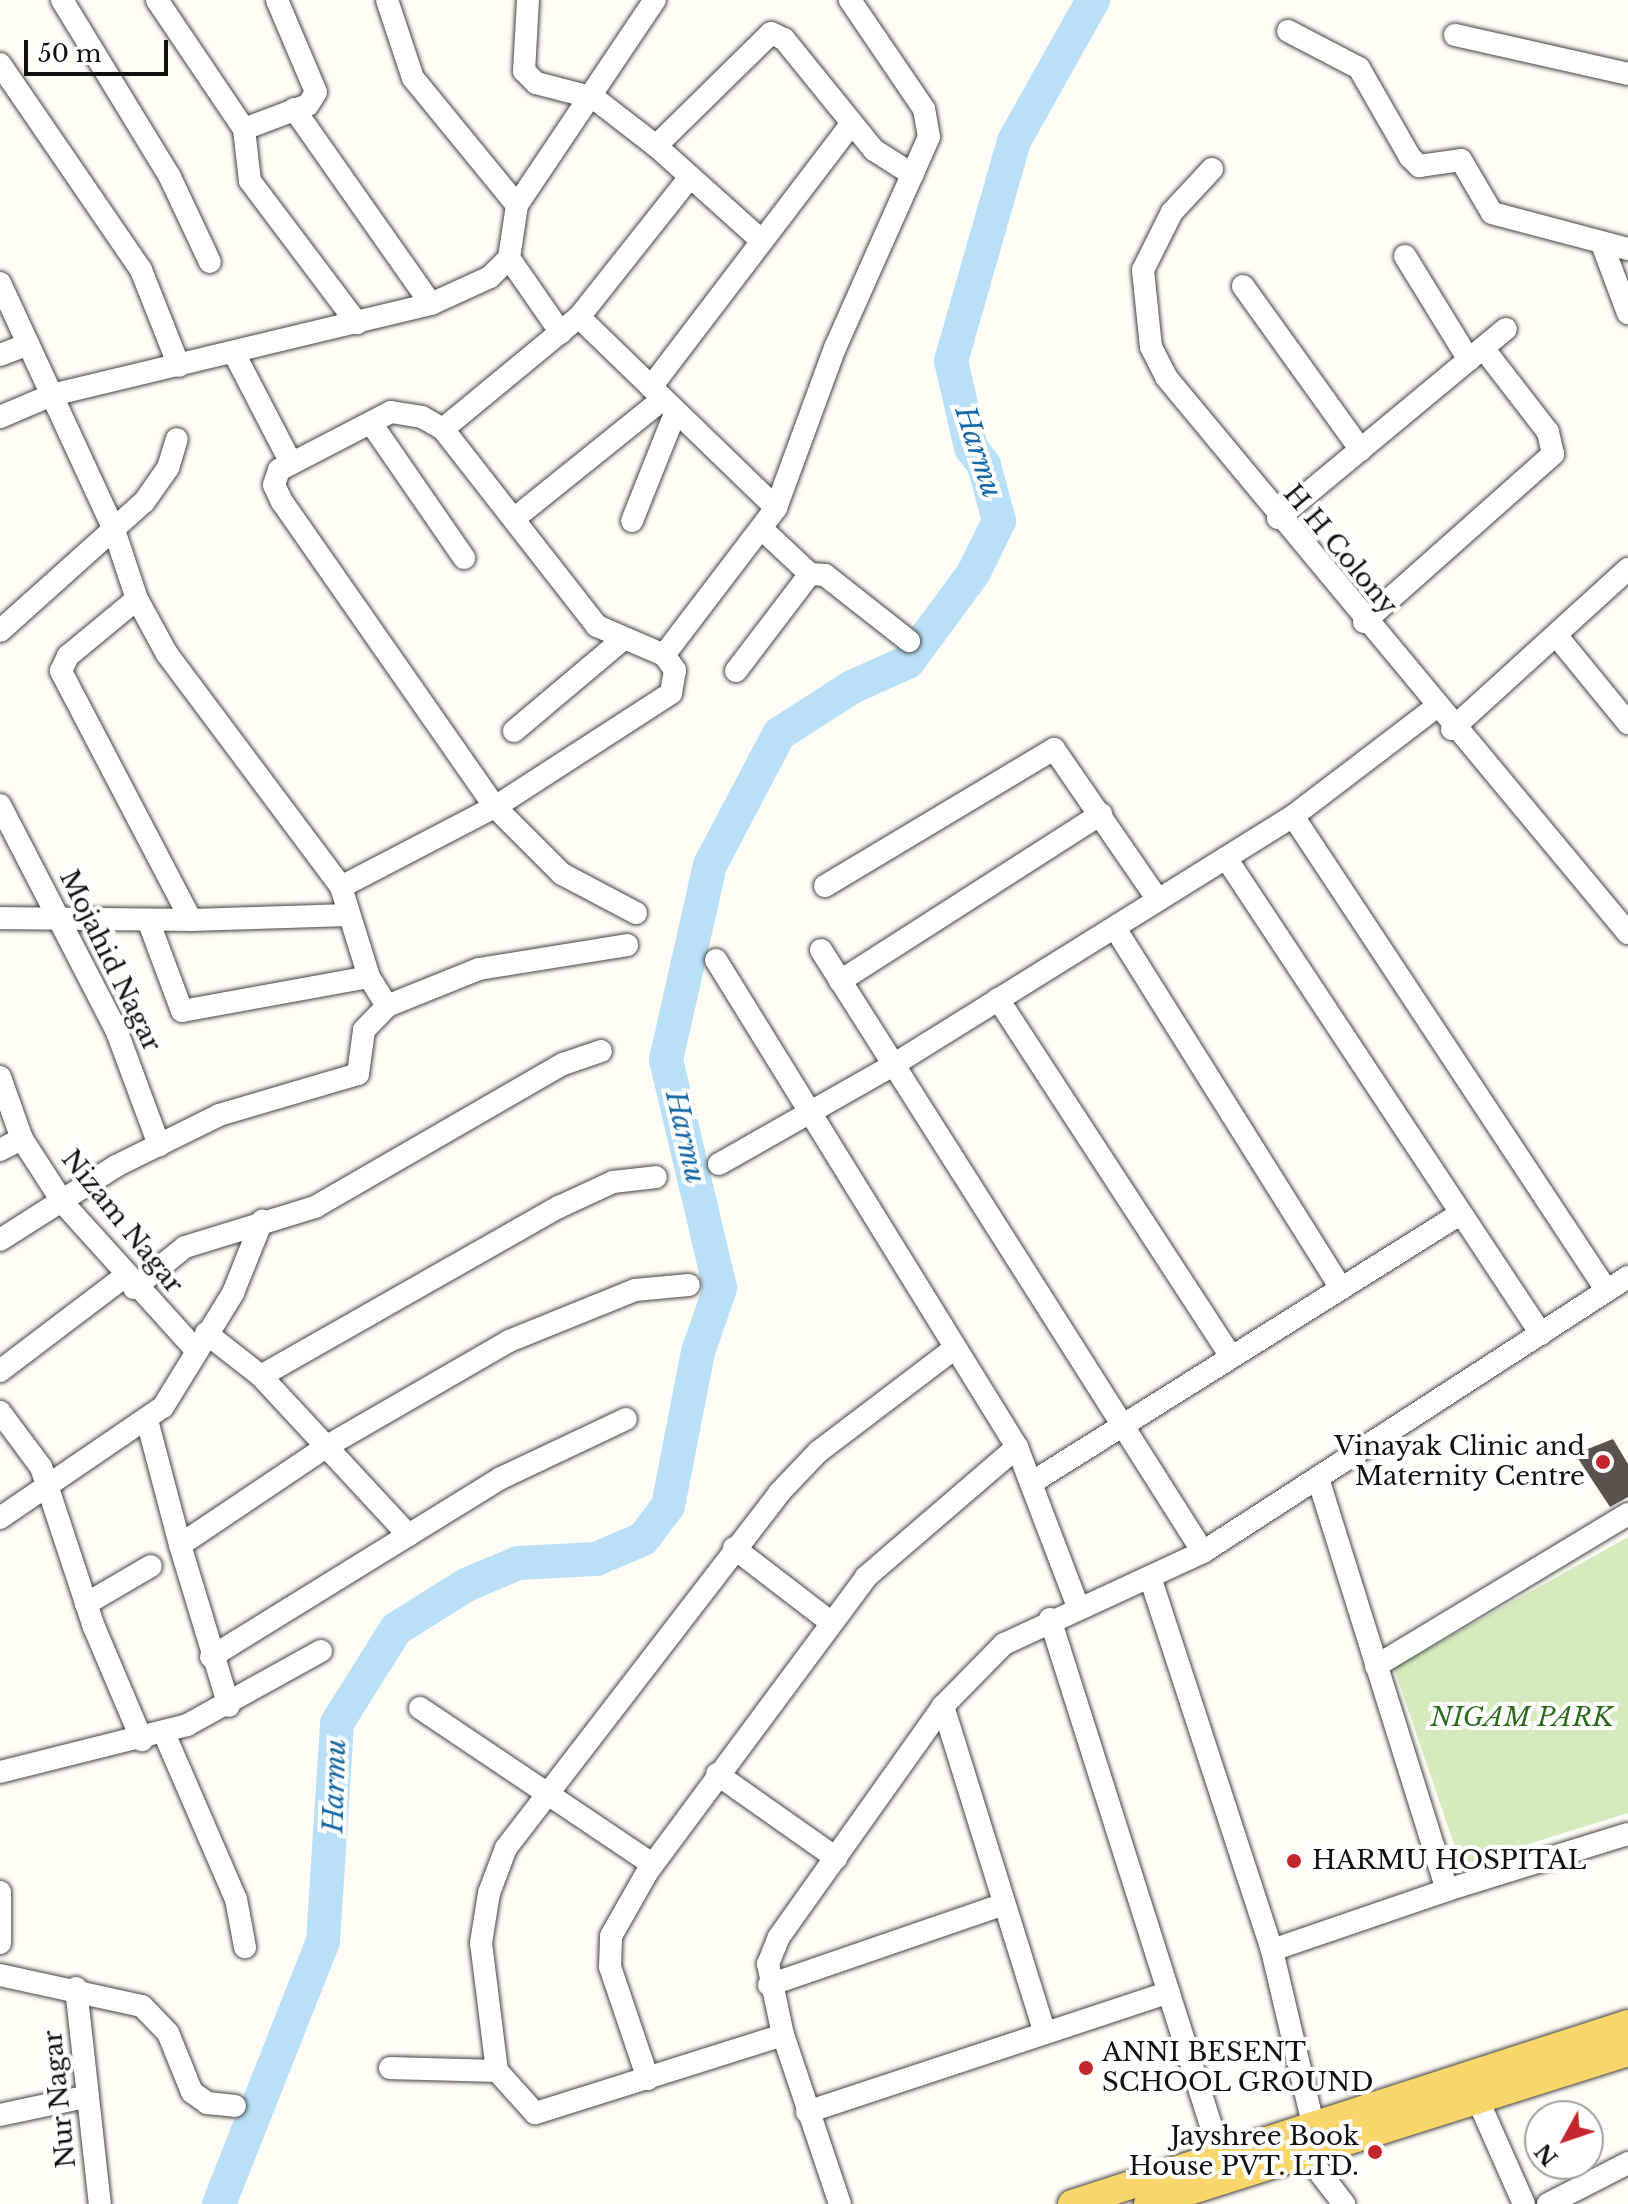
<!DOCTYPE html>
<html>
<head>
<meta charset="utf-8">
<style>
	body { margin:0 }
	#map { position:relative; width:1628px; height:2204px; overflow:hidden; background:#fffdf5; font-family:"Libre Baskerville",serif }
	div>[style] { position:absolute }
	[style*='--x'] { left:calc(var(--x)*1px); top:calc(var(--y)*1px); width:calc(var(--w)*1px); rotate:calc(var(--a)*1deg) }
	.green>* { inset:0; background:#d5ebbd }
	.river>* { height:34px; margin:-17px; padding:0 17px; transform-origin:17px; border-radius:17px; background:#b9e0f7 }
	.building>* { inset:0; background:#5a524d }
	.roads { filter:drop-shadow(0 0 2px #444) drop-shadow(0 0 2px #444) }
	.minor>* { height:22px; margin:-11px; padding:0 11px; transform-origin:11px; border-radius:11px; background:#fff }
	.major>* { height:28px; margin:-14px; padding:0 14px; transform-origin:14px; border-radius:14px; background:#f9d66b }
	.dots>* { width:22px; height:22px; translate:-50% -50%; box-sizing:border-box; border:4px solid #fff; border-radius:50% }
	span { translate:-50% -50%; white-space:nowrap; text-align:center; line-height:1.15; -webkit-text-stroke:8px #fff; paint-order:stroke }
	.street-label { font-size:26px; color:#111 }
	.poi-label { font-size:26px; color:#111 }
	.right { translate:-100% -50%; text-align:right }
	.left { translate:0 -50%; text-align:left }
	.park-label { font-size:26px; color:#2f6b1f; font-style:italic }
	.water-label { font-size:28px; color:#1768a6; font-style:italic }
	.north { position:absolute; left:1524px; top:2100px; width:80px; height:80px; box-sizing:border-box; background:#fff; border:2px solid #a0a0a0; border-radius:50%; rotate:230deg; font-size:22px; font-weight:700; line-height:32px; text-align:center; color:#111 }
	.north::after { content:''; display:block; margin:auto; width:28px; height:36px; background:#c4262e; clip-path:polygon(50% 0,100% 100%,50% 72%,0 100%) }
	.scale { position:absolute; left:24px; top:40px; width:144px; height:36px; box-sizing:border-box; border:4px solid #111; border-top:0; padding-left:10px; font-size:24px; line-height:28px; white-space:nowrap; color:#111; -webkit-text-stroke:6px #fff; paint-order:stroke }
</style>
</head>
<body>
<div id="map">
	<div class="green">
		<div style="clip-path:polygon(1628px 1537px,1628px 1813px,1461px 1865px,1394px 1668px)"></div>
	</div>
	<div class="river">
		<div style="--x:219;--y:2204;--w:283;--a:-68.4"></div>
		<div style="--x:323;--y:1941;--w:218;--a:-86.3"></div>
		<div style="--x:337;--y:1723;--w:111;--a:-57.9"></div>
		<div style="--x:396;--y:1629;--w:83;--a:-32.2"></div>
		<div style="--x:466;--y:1585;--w:56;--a:-22.9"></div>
		<div style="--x:518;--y:1563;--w:78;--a:-2.9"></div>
		<div style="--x:596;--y:1559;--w:51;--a:-23.1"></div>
		<div style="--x:643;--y:1539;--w:41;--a:-52.9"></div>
		<div style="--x:668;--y:1506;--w:157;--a:-79"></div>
		<div style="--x:698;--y:1352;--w:68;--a:-71"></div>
		<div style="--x:720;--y:1288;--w:234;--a:-103.3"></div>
		<div style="--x:666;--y:1060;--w:200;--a:-77.3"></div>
		<div style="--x:710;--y:865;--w:148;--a:-62.2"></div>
		<div style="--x:779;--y:734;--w:87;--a:-32.8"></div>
		<div style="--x:852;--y:687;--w:61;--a:-24.1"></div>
		<div style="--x:908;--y:662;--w:112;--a:-53.7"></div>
		<div style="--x:974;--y:572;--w:57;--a:-63.9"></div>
		<div style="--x:999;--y:521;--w:58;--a:-105"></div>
		<div style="--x:984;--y:465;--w:21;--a:-127"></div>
		<div style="--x:971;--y:448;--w:89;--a:-102.9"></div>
		<div style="--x:951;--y:361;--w:229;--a:-74"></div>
		<div style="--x:1014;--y:141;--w:162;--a:-60.7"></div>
	</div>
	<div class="building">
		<div style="clip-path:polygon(1613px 1439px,1628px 1464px,1628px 1497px,1610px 1507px,1575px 1454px)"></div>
	</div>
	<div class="roads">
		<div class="minor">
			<div style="--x:62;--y:0;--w:205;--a:58.6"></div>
			<div style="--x:169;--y:175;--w:96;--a:64.8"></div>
			<div style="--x:157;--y:0;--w:156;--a:56"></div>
			<div style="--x:244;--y:129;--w:68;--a:-20.6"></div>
			<div style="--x:308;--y:105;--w:15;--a:-58"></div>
			<div style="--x:316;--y:92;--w:100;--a:-113"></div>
			<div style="--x:387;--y:0;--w:82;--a:71.6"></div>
			<div style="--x:413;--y:78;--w:164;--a:50.7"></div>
			<div style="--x:528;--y:0;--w:71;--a:93.2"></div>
			<div style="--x:524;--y:71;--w:17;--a:45"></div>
			<div style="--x:536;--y:83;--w:60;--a:14.5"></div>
			<div style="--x:594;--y:98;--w:78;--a:37.7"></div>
			<div style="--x:1288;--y:31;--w:80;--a:27.5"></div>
			<div style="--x:1359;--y:68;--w:103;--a:60.2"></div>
			<div style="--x:1410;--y:157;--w:13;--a:45"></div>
			<div style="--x:1419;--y:166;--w:42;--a:-8.1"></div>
			<div style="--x:1461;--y:160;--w:61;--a:59.7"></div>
			<div style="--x:1492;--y:213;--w:141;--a:14.8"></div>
			<div style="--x:1455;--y:35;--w:177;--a:12.7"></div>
			<div style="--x:0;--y:64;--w:250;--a:55.6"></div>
			<div style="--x:141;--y:270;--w:103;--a:68.4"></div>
			<div style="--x:294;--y:109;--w:238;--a:54.9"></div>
			<div style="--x:244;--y:129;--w:52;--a:83.4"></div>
			<div style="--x:250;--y:181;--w:178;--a:53"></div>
			<div style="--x:1212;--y:169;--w:59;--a:132.9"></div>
			<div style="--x:1172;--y:212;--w:65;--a:116.6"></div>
			<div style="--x:1143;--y:270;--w:77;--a:84.1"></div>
			<div style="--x:1151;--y:347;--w:34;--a:63"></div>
			<div style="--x:1166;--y:377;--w:723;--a:50.28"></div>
			<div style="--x:762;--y:241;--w:142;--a:-138.1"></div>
			<div style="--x:656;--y:146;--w:161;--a:-44.5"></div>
			<div style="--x:771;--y:33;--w:14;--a:25"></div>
			<div style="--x:784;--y:39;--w:143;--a:51"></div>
			<div style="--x:874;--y:150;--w:46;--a:32.7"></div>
			<div style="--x:1602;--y:244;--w:74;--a:69.4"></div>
			<div style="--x:1405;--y:256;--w:122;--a:58.4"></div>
			<div style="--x:509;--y:258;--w:91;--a:55.3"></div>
			<div style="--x:0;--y:283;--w:269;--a:65.2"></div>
			<div style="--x:113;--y:527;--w:76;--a:71.6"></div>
			<div style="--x:137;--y:599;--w:63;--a:61.4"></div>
			<div style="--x:167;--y:654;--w:291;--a:53.2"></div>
			<div style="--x:341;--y:887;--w:94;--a:72.7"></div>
			<div style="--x:369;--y:977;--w:34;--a:58"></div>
			<div style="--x:1243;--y:286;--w:202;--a:54.3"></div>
			<div style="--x:579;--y:317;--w:274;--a:44.1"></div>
			<div style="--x:234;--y:353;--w:122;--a:62.6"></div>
			<div style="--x:0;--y:355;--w:30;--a:-21"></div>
			<div style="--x:651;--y:387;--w:330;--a:-52.7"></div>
			<div style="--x:0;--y:417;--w:56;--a:-22.9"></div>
			<div style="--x:52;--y:395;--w:390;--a:-13.5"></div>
			<div style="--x:431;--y:304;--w:65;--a:-24.6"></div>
			<div style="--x:490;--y:277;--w:27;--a:-45"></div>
			<div style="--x:509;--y:258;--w:54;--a:-81.4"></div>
			<div style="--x:517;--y:205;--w:247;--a:-56.1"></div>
			<div style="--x:371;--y:423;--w:164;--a:55.4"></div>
			<div style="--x:443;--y:429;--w:176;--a:-39.5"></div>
			<div style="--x:579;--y:317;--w:179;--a:-51.6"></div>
			<div style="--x:515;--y:518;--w:190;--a:-38.8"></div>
			<div style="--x:1278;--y:518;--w:296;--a:-39.7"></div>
			<div style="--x:632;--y:521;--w:118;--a:-68.2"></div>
			<div style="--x:763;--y:530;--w:64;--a:43.1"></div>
			<div style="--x:810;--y:574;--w:15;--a:4"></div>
			<div style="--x:825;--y:575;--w:107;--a:38.2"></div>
			<div style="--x:1364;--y:622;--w:253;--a:-41.6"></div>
			<div style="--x:1553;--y:454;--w:23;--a:-103"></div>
			<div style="--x:1548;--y:432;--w:106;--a:-127.7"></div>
			<div style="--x:0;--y:631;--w:193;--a:-41.9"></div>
			<div style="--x:144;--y:502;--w:42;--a:-54.8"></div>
			<div style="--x:168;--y:468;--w:30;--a:-73"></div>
			<div style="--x:1556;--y:635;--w:114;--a:50.7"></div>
			<div style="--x:736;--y:671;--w:122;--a:-52.7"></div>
			<div style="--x:1452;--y:729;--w:238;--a:-42.3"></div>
			<div style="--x:514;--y:731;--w:141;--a:-40.1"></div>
			<div style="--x:0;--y:805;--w:255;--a:62.7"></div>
			<div style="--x:117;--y:1032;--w:121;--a:69.6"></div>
			<div style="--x:1293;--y:816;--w:569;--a:56.53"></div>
			<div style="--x:1226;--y:858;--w:571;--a:56.5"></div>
			<div style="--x:825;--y:886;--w:267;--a:-30.9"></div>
			<div style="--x:1054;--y:749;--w:183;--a:55.4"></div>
			<div style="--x:341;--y:887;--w:174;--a:-27.5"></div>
			<div style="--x:495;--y:807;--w:210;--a:-32.9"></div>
			<div style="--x:671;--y:693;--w:23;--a:-80"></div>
			<div style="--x:675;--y:670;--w:19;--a:-126"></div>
			<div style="--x:664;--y:655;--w:185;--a:-52.7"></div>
			<div style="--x:776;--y:508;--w:171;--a:-69.8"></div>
			<div style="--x:835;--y:348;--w:231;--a:-66"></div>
			<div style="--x:929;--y:137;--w:28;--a:-100"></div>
			<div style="--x:924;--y:109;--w:132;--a:-124.2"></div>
			<div style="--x:636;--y:913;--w:84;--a:-152.2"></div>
			<div style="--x:562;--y:874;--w:95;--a:-135"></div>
			<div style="--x:495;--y:807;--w:372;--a:-124.9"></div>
			<div style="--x:282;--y:502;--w:19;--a:-115"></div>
			<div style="--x:274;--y:485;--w:16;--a:-72"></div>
			<div style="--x:279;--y:470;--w:126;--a:-27.4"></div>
			<div style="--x:391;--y:412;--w:31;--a:9"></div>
			<div style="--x:422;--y:417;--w:24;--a:30"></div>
			<div style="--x:443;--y:429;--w:250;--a:52"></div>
			<div style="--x:597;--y:626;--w:73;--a:23.4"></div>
			<div style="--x:0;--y:918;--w:191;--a:0.6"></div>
			<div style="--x:191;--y:920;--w:281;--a:-117.6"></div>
			<div style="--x:61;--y:671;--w:17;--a:-65"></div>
			<div style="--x:68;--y:656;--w:89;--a:-39.6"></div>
			<div style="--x:148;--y:920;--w:97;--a:69.5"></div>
			<div style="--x:182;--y:1011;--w:190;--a:-10.3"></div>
			<div style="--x:191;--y:920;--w:158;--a:-1.8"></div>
			<div style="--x:1115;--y:928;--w:425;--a:57.9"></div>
			<div style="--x:821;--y:950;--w:713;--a:57.6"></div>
			<div style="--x:716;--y:960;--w:573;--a:58.28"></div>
			<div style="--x:1017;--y:1447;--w:171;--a:69.1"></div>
			<div style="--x:840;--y:981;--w:310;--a:-32.6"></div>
			<div style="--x:998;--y:999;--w:427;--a:56.9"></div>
			<div style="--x:0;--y:1077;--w:66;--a:70.5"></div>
			<div style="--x:22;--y:1139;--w:77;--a:57.1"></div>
			<div style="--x:64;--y:1204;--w:197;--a:47.9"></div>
			<div style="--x:0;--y:1150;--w:25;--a:-27"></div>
			<div style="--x:719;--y:1164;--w:200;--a:-29.6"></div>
			<div style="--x:893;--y:1065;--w:471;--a:-31.9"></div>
			<div style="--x:1293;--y:816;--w:178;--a:-37.3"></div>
			<div style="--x:0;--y:1240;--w:138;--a:-32.5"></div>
			<div style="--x:116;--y:1166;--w:115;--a:-26.3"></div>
			<div style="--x:219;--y:1115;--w:145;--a:-16.4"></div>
			<div style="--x:358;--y:1074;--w:44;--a:-82.2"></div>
			<div style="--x:364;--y:1030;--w:33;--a:-46"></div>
			<div style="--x:387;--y:1006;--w:99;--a:-21.9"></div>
			<div style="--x:479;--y:969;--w:150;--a:-9.2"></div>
			<div style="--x:134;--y:1288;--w:65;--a:-38.8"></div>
			<div style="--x:185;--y:1247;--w:136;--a:-17.1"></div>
			<div style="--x:315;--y:1207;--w:286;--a:-30"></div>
			<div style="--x:563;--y:1064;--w:40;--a:-18.9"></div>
			<div style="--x:206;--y:1333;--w:70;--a:38"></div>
			<div style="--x:261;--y:1376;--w:217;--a:47.2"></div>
			<div style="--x:0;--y:1371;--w:156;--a:-37.2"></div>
			<div style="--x:261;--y:1376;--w:343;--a:-29.6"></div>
			<div style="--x:559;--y:1207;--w:60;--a:-24.8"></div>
			<div style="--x:613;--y:1182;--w:43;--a:-6.6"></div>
			<div style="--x:0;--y:1412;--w:69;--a:53.3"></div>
			<div style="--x:41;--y:1467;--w:169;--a:71.7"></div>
			<div style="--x:94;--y:1627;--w:123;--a:67"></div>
			<div style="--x:147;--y:1420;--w:129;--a:75.2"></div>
			<div style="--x:180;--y:1545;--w:179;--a:-33.9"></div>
			<div style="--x:329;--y:1445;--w:208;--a:-30"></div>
			<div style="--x:509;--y:1341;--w:136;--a:-22"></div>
			<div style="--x:635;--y:1290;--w:54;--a:-5.3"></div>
			<div style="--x:1031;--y:1483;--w:506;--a:-32.09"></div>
			<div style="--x:0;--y:1518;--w:197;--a:-34.3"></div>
			<div style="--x:163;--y:1407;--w:134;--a:-58.4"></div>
			<div style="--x:233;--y:1293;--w:78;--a:-68.1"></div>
			<div style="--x:180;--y:1545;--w:168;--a:73.1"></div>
			<div style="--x:734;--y:1548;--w:118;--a:37.5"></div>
			<div style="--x:1151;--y:1580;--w:389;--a:71.9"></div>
			<div style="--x:86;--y:1604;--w:75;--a:-30.3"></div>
			<div style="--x:1050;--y:1619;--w:565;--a:72.37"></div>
			<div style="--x:211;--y:1657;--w:341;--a:-31.7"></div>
			<div style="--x:501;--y:1478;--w:138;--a:-25.3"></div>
			<div style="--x:1376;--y:1666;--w:294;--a:-31.1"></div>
			<div style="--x:943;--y:1706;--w:340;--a:72.7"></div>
			<div style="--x:420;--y:1708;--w:280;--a:33.9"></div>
			<div style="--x:164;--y:1733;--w:181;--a:66.6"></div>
			<div style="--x:236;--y:1899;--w:49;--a:79.4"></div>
			<div style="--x:0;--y:1772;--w:193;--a:-14.1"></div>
			<div style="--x:187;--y:1725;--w:153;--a:-28.9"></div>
			<div style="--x:717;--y:1774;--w:146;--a:35.2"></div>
			<div style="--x:1447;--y:1890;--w:189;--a:-17.2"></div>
			<div style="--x:0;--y:1892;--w:51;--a:90"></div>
			<div style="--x:0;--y:1975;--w:145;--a:12.3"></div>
			<div style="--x:142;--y:2006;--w:37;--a:46"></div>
			<div style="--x:168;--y:2033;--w:64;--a:67.9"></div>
			<div style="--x:192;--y:2092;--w:19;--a:36"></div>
			<div style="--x:207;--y:2103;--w:28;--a:6"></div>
			<div style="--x:769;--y:1985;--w:249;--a:-19"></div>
			<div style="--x:76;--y:1988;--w:217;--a:83.7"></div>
			<div style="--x:783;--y:2035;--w:260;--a:162.5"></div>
			<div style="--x:535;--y:2113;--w:57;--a:-132.1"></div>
			<div style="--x:497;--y:2071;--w:129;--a:-97.1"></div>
			<div style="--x:481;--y:1943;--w:51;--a:-80.9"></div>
			<div style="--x:489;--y:1893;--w:48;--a:-69.3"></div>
			<div style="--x:506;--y:1848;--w:448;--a:-52.4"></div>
			<div style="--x:779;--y:1493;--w:57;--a:-46.4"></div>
			<div style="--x:818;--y:1452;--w:167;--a:-37.2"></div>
			<div style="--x:390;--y:2068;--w:107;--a:1.6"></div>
			<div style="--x:648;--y:2079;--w:118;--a:-108.7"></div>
			<div style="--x:610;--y:1967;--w:31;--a:-88"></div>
			<div style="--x:611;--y:1936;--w:75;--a:-60.4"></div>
			<div style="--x:648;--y:1871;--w:366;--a:-53.4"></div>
			<div style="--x:866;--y:1577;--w:199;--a:-40.7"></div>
			<div style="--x:1477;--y:2098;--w:116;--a:66.1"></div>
			<div style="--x:807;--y:2112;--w:381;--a:-18.3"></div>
			<div style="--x:0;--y:2115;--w:87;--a:-12"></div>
			<div style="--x:1313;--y:2124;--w:179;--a:-103.3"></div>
			<div style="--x:1272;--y:1950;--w:185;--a:-18.9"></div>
			<div style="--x:1447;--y:1890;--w:432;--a:-107.4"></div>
			<div style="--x:1307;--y:2156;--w:61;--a:52.4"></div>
			<div style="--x:840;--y:2204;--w:178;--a:-108.6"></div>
			<div style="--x:783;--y:2035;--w:73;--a:-101.9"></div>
			<div style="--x:768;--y:1964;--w:29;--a:-68"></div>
			<div style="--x:779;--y:1937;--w:283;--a:-54.6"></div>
			<div style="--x:943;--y:1706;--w:87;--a:-45.5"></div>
			<div style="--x:1004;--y:1644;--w:219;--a:-24.8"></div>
			<div style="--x:1203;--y:1552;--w:506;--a:-32.91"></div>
			<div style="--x:1548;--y:2204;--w:90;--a:-27.1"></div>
		</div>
		<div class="major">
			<div style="--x:1072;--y:2204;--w:584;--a:-17.94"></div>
			<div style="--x:1148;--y:2204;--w:503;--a:-17.57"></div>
		</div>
	</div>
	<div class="dots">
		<div style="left:1603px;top:1462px;background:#c4262e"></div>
		<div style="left:1294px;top:1861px;background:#c4262e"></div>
		<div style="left:1086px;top:2068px;background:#c4262e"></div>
		<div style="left:1375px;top:2152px;background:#c4262e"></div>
	</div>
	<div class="street-label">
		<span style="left:1340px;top:550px;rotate:50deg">H H Colony</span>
		<span style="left:110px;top:961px;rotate:64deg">Mojahid Nagar</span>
		<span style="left:122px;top:1222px;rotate:51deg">Nizam Nagar</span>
		<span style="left:60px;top:2099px;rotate:-96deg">Nur Nagar</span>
	</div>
	<div class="poi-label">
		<span class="right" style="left:1585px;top:1462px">Vinayak Clinic and<br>Maternity Centre</span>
		<span class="left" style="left:1312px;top:1861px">HARMU HOSPITAL</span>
		<span class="left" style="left:1102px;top:2068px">ANNI BESENT<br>SCHOOL GROUND</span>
		<span class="right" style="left:1359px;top:2152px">Jayshree Book<br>House PVT. LTD.</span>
	</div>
	<div class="park-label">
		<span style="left:1522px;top:1718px">NIGAM PARK</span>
	</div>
	<div class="water-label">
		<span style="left:978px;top:452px;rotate:72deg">Harmu</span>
		<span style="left:685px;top:1137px;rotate:77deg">Harmu</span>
		<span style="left:335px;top:1786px;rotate:-88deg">Harmu</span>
	</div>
	<div class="north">N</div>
	<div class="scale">50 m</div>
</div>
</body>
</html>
